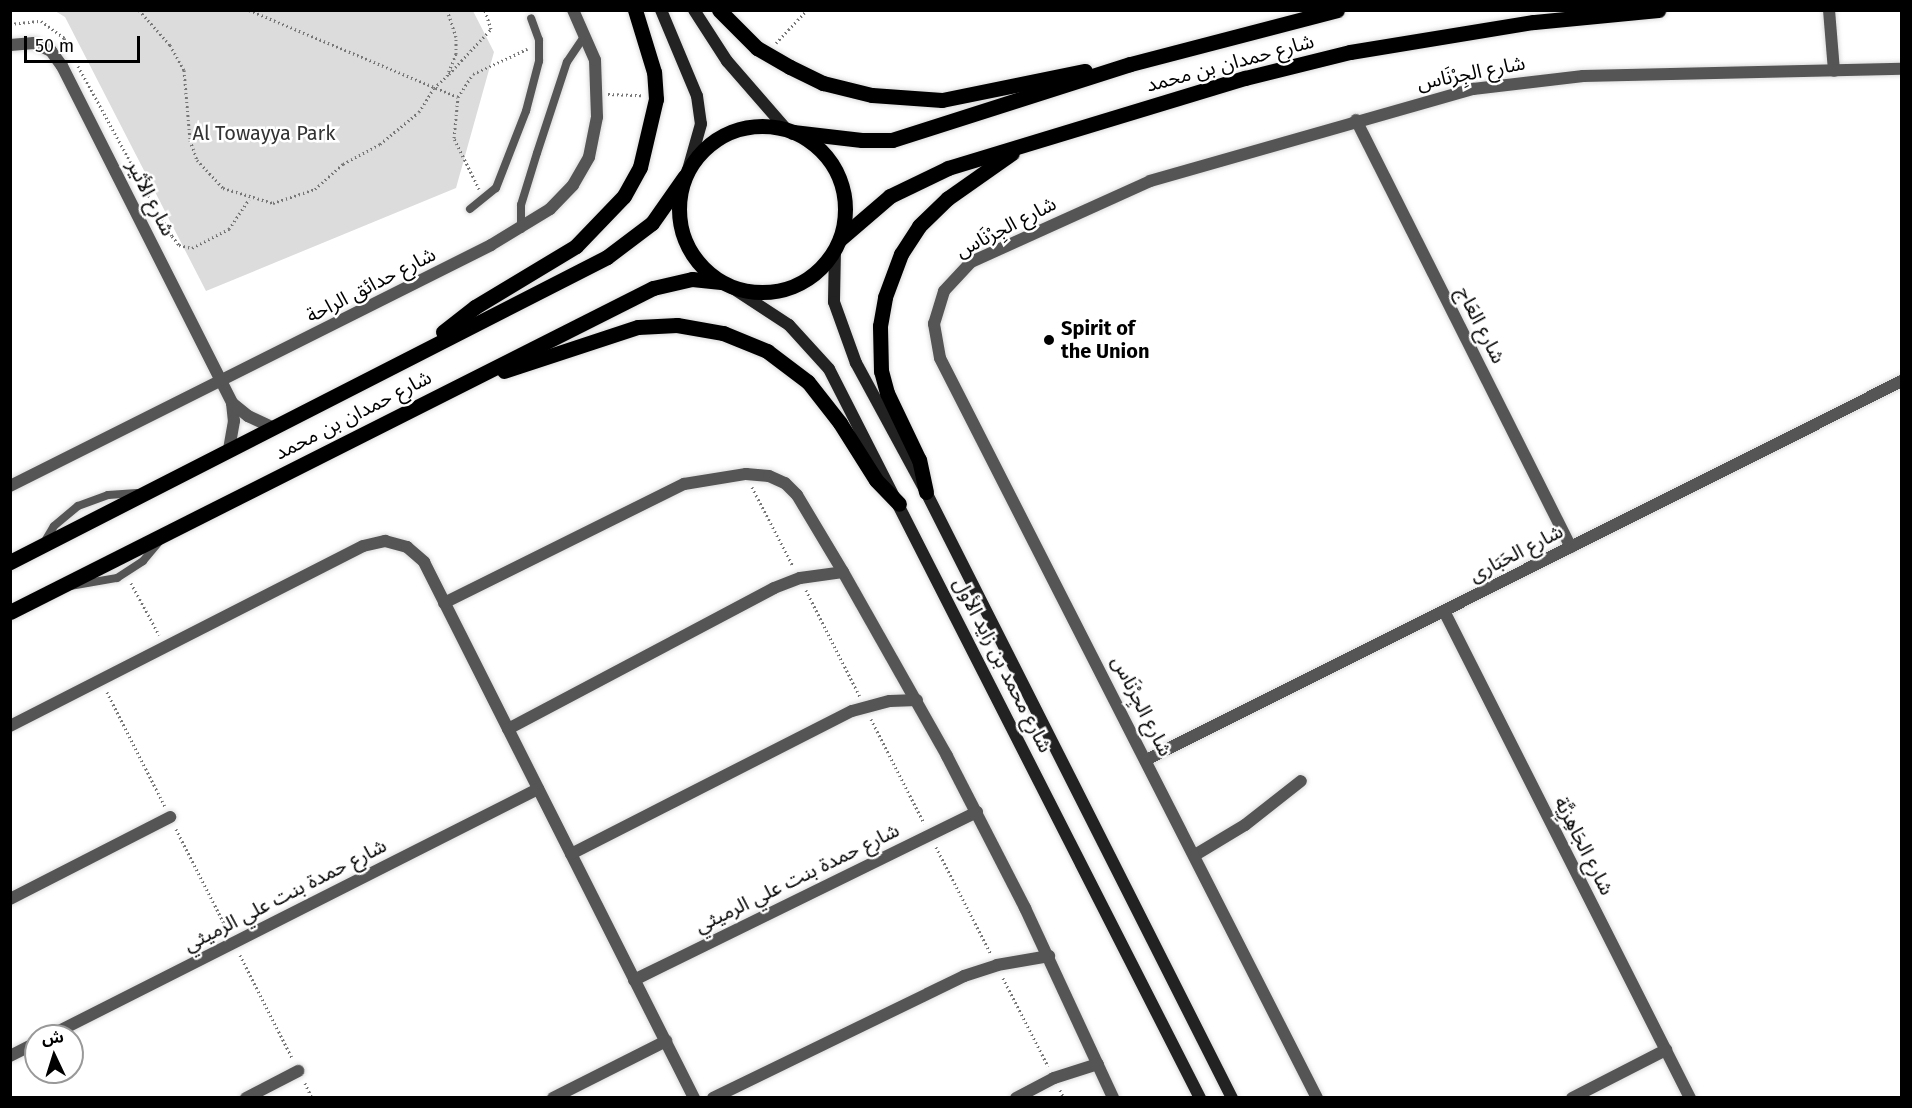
<!DOCTYPE html>
<html>
<head>
<meta charset="utf-8">
<style>
	body { margin:0 }
	#map { position:relative; width:1912px; height:1108px; overflow:hidden; background:#fff; font-family:"Fira Sans","Noto Sans Arabic",sans-serif }
	div>[style] { position:absolute }
	[style*='--x'] { left:calc(var(--x)*1px); top:calc(var(--y)*1px); width:calc(var(--w)*1px); rotate:calc(var(--a)*1deg) }
	.green>* { inset:0; background:#dcdcdc }
	.path>* { height:3px; margin-top:-1.5px; transform-origin:0; background:repeating-linear-gradient(90deg,#777 0 1.5px,transparent 0 4.5px) }
	.roads { filter:drop-shadow(0 0 2px #dbdbdb) drop-shadow(0 0 2px #dbdbdb) }
	.service>* { height:8px; margin:-4px; padding:0 4px; transform-origin:4px; border-radius:4px; background:#555 }
	.minor>* { height:12px; margin:-6px; padding:0 6px; transform-origin:6px; border-radius:6px; background:#555 }
	.secondary>* { height:12px; margin:-6px; padding:0 6px; transform-origin:6px; border-radius:6px; background:#222 }
	.primary>* { height:15px; margin:-7.5px; padding:0 7.5px; transform-origin:7.5px; border-radius:7.5px; background:#000 }
	.primary>.ring { margin:-7.5px; padding:0; box-sizing:content-box; background:none; border:15px solid #000; border-radius:50% }
	.dots>* { width:16px; height:16px; translate:-50% -50%; box-sizing:border-box; border:3px solid #fff; border-radius:50% }
	span { translate:-50% -50%; white-space:nowrap; text-align:center; line-height:1.15; -webkit-text-stroke:5px #fff; paint-order:stroke }
	.street-label { font-size:20px; color:#000 }
	.park-label { font-size:20px; color:#333 }
	.poi-label { font-size:20px; color:#000; font-weight:700 }
	.left { translate:0 -50%; text-align:left }
	.frame { position:absolute; inset:0; border:12px solid #000; pointer-events:none }
	.north { position:absolute; left:24px; top:1024px; width:60px; height:60px; box-sizing:border-box; background:#fff; border:2px solid #999; border-radius:50%; rotate:356deg; font-size:16px; font-weight:700; line-height:24px; text-align:center; color:#000 }
	.north::after { content:''; display:block; margin:auto; width:21px; height:27px; background:#000; clip-path:polygon(50% 0,100% 100%,50% 72%,0 100%) }
	.scale { position:absolute; left:24px; top:36px; width:116px; height:27px; box-sizing:border-box; border:3px solid #000; border-top:0; padding-left:8px; font-size:18px; line-height:21px; white-space:nowrap; color:#000; -webkit-text-stroke:4px #fff; paint-order:stroke }
</style>
</head>
<body>
<div id="map">
	<div class="green">
		<div style="clip-path:polygon(55px 11px,473px 11px,494px 52px,456px 188px,206px 291px,65px 17px)"></div>
	</div>
	<div class="path">
		<div style="--x:139;--y:10;--w:47;--a:48.5"></div>
		<div style="--x:170;--y:45;--w:29;--a:61"></div>
		<div style="--x:184;--y:70;--w:70;--a:85.1"></div>
		<div style="--x:190;--y:140;--w:21;--a:71"></div>
		<div style="--x:197;--y:160;--w:38;--a:47"></div>
		<div style="--x:223;--y:188;--w:52;--a:16.7"></div>
		<div style="--x:273;--y:203;--w:44;--a:-18.4"></div>
		<div style="--x:315;--y:189;--w:38;--a:-42"></div>
		<div style="--x:343;--y:164;--w:42;--a:-28.4"></div>
		<div style="--x:380;--y:144;--w:50;--a:-39.4"></div>
		<div style="--x:419;--y:112;--w:28;--a:-58"></div>
		<div style="--x:434;--y:88;--w:18;--a:-43"></div>
		<div style="--x:447;--y:76;--w:24;--a:-68"></div>
		<div style="--x:456;--y:54;--w:17;--a:-90"></div>
		<div style="--x:456;--y:37;--w:28;--a:-108"></div>
		<div style="--x:249;--y:10;--w:226;--a:22.6"></div>
		<div style="--x:10;--y:24;--w:31;--a:-6"></div>
		<div style="--x:41;--y:21;--w:29;--a:36"></div>
		<div style="--x:64;--y:38;--w:14;--a:73"></div>
		<div style="--x:776;--y:43;--w:45;--a:-46.8"></div>
		<div style="--x:78;--y:66;--w:108;--a:61.3"></div>
		<div style="--x:130;--y:161;--w:12;--a:66"></div>
		<div style="--x:135;--y:172;--w:5;--a:158"></div>
		<div style="--x:449;--y:74;--w:62;--a:-47"></div>
		<div style="--x:491;--y:29;--w:20;--a:-108"></div>
		<div style="--x:608;--y:94;--w:33;--a:2"></div>
		<div style="--x:135;--y:172;--w:74;--a:60"></div>
		<div style="--x:172;--y:236;--w:11;--a:52"></div>
		<div style="--x:179;--y:245;--w:13;--a:13"></div>
		<div style="--x:192;--y:248;--w:42;--a:-27.2"></div>
		<div style="--x:229;--y:229;--w:36;--a:-56"></div>
		<div style="--x:479;--y:189;--w:57;--a:-116.1"></div>
		<div style="--x:454;--y:138;--w:41;--a:-84.4"></div>
		<div style="--x:458;--y:97;--w:27;--a:-57"></div>
		<div style="--x:473;--y:74;--w:60;--a:-24.8"></div>
		<div style="--x:752;--y:487;--w:89;--a:62.6"></div>
		<div style="--x:131;--y:583;--w:59;--a:61.7"></div>
		<div style="--x:806;--y:590;--w:120;--a:63.2"></div>
		<div style="--x:107;--y:692;--w:129;--a:63.2"></div>
		<div style="--x:871;--y:719;--w:117;--a:63"></div>
		<div style="--x:176;--y:829;--w:117;--a:63"></div>
		<div style="--x:936;--y:847;--w:120;--a:62.8"></div>
		<div style="--x:240;--y:955;--w:115;--a:63.2"></div>
		<div style="--x:1003;--y:978;--w:99;--a:62.9"></div>
		<div style="--x:305;--y:1083;--w:17;--a:65"></div>
		<div style="--x:1060;--y:1090;--w:9;--a:63"></div>
	</div>
	<div class="roads">
		<div class="service">
			<div style="--x:470;--y:209;--w:33;--a:-39"></div>
			<div style="--x:496;--y:188;--w:83;--a:-68.7"></div>
			<div style="--x:526;--y:111;--w:52;--a:-75.4"></div>
			<div style="--x:539;--y:61;--w:21;--a:-90"></div>
			<div style="--x:539;--y:40;--w:23;--a:-110"></div>
			<div style="--x:521;--y:229;--w:24;--a:-90"></div>
			<div style="--x:521;--y:205;--w:54;--a:-72.9"></div>
			<div style="--x:537;--y:153;--w:96;--a:-71.8"></div>
			<div style="--x:567;--y:62;--w:32;--a:-56"></div>
			<div style="--x:45;--y:541;--w:17;--a:-59"></div>
			<div style="--x:54;--y:526;--w:31;--a:-40"></div>
			<div style="--x:78;--y:506;--w:32;--a:-20"></div>
			<div style="--x:108;--y:495;--w:29;--a:-4"></div>
			<div style="--x:70;--y:586;--w:48;--a:-9.7"></div>
			<div style="--x:117;--y:578;--w:31;--a:-33"></div>
			<div style="--x:143;--y:561;--w:31;--a:-50"></div>
		</div>
		<div class="minor">
			<div style="--x:1829;--y:10;--w:61;--a:85.3"></div>
			<div style="--x:10;--y:45;--w:24;--a:-5"></div>
			<div style="--x:34;--y:43;--w:19;--a:25"></div>
			<div style="--x:51;--y:51;--w:19;--a:54"></div>
			<div style="--x:62;--y:66;--w:377;--a:63.2"></div>
			<div style="--x:232;--y:403;--w:18;--a:84"></div>
			<div style="--x:234;--y:421;--w:28;--a:100"></div>
			<div style="--x:1356;--y:120;--w:478;--a:63.3"></div>
			<div style="--x:232;--y:403;--w:21;--a:39"></div>
			<div style="--x:248;--y:416;--w:29;--a:25"></div>
			<div style="--x:10;--y:486;--w:538;--a:-26.61"></div>
			<div style="--x:491;--y:245;--w:69;--a:-31.4"></div>
			<div style="--x:550;--y:209;--w:33;--a:-46"></div>
			<div style="--x:573;--y:185;--w:32;--a:-60"></div>
			<div style="--x:589;--y:157;--w:41;--a:-78.7"></div>
			<div style="--x:597;--y:117;--w:57;--a:-92"></div>
			<div style="--x:595;--y:60;--w:55;--a:-113.7"></div>
			<div style="--x:444;--y:603;--w:268;--a:-26.4"></div>
			<div style="--x:684;--y:484;--w:63;--a:-9.2"></div>
			<div style="--x:746;--y:474;--w:23;--a:5"></div>
			<div style="--x:769;--y:476;--w:17;--a:24"></div>
			<div style="--x:785;--y:483;--w:17;--a:45"></div>
			<div style="--x:797;--y:495;--w:90;--a:59.1"></div>
			<div style="--x:843;--y:572;--w:211;--a:60.5"></div>
			<div style="--x:947;--y:756;--w:171;--a:62.8"></div>
			<div style="--x:1025;--y:908;--w:209;--a:65.1"></div>
			<div style="--x:1444;--y:611;--w:546;--a:63.2"></div>
			<div style="--x:10;--y:726;--w:396;--a:-27"></div>
			<div style="--x:363;--y:546;--w:23;--a:-13"></div>
			<div style="--x:385;--y:541;--w:23;--a:15"></div>
			<div style="--x:407;--y:547;--w:23;--a:41"></div>
			<div style="--x:424;--y:562;--w:600;--a:63.26"></div>
			<div style="--x:508;--y:729;--w:301;--a:-27.9"></div>
			<div style="--x:774;--y:588;--w:28;--a:-21"></div>
			<div style="--x:800;--y:578;--w:43;--a:-7.9"></div>
			<div style="--x:1148;--y:759;--w:843;--a:-26.63"></div>
			<div style="--x:571;--y:854;--w:315;--a:-27"></div>
			<div style="--x:852;--y:711;--w:39;--a:-15"></div>
			<div style="--x:890;--y:701;--w:27;--a:-2"></div>
			<div style="--x:1195;--y:855;--w:58;--a:-31"></div>
			<div style="--x:1245;--y:825;--w:71;--a:-38.2"></div>
			<div style="--x:10;--y:899;--w:180;--a:-27.1"></div>
			<div style="--x:634;--y:980;--w:382;--a:-26.1"></div>
			<div style="--x:49;--y:1036;--w:548;--a:-26.8"></div>
			<div style="--x:10;--y:1056;--w:29;--a:-27"></div>
			<div style="--x:246;--y:1098;--w:59;--a:-27.4"></div>
			<div style="--x:553;--y:1098;--w:127;--a:-26.8"></div>
			<div style="--x:713;--y:1098;--w:279;--a:-25.9"></div>
			<div style="--x:964;--y:976;--w:35;--a:-18"></div>
			<div style="--x:997;--y:965;--w:53;--a:-9.8"></div>
			<div style="--x:1016;--y:1098;--w:43;--a:-27.8"></div>
			<div style="--x:1054;--y:1078;--w:46;--a:-17.7"></div>
			<div style="--x:1317;--y:1098;--w:830;--a:-117"></div>
			<div style="--x:940;--y:358;--w:35;--a:-100"></div>
			<div style="--x:934;--y:324;--w:34;--a:-73"></div>
			<div style="--x:944;--y:291;--w:40;--a:-47"></div>
			<div style="--x:971;--y:262;--w:196;--a:-24.3"></div>
			<div style="--x:1150;--y:181;--w:336;--a:-15.9"></div>
			<div style="--x:1473;--y:89;--w:111;--a:-6.7"></div>
			<div style="--x:1583;--y:76;--w:319;--a:-1.3"></div>
			<div style="--x:1572;--y:1098;--w:106;--a:-27.1"></div>
		</div>
		<div class="secondary">
			<div style="--x:661;--y:10;--w:93;--a:67.3"></div>
			<div style="--x:697;--y:96;--w:28;--a:82"></div>
			<div style="--x:701;--y:124;--w:48;--a:105.8"></div>
			<div style="--x:694;--y:10;--w:61;--a:57.1"></div>
			<div style="--x:727;--y:61;--w:91;--a:49"></div>
			<div style="--x:835;--y:249;--w:53;--a:91.1"></div>
			<div style="--x:834;--y:302;--w:65;--a:70.2"></div>
			<div style="--x:856;--y:363;--w:147;--a:61.5"></div>
			<div style="--x:926;--y:492;--w:679;--a:63.21"></div>
			<div style="--x:728;--y:285;--w:73;--a:33.3"></div>
			<div style="--x:789;--y:325;--w:59;--a:47.7"></div>
			<div style="--x:829;--y:369;--w:818;--a:63.03"></div>
		</div>
		<div class="primary">
			<div style="--x:719;--y:10;--w:54;--a:45"></div>
			<div style="--x:757;--y:48;--w:38;--a:30"></div>
			<div style="--x:790;--y:67;--w:37;--a:26"></div>
			<div style="--x:823;--y:83;--w:50;--a:13.8"></div>
			<div style="--x:872;--y:95;--w:70;--a:4.1"></div>
			<div style="--x:942;--y:100;--w:146;--a:-11.5"></div>
			<div class="ring" style="left:679px;top:126px;width:151px;height:151px"></div>
			<div style="--x:793;--y:132;--w:69;--a:6.6"></div>
			<div style="--x:862;--y:140;--w:30;--a:0"></div>
			<div style="--x:892;--y:140;--w:250;--a:-17.7"></div>
			<div style="--x:1130;--y:64;--w:214;--a:-14.6"></div>
			<div style="--x:840;--y:239;--w:66;--a:-40.7"></div>
			<div style="--x:890;--y:196;--w:64;--a:-25.8"></div>
			<div style="--x:948;--y:168;--w:310;--a:-16.9"></div>
			<div style="--x:1245;--y:78;--w:108;--a:-13.9"></div>
			<div style="--x:1350;--y:52;--w:186;--a:-9.3"></div>
			<div style="--x:1534;--y:22;--w:125;--a:-5.5"></div>
			<div style="--x:443;--y:332;--w:41;--a:-38"></div>
			<div style="--x:475;--y:307;--w:118;--a:-31.1"></div>
			<div style="--x:576;--y:246;--w:69;--a:-46.2"></div>
			<div style="--x:624;--y:196;--w:33;--a:-61"></div>
			<div style="--x:640;--y:167;--w:70;--a:-76.8"></div>
			<div style="--x:656;--y:99;--w:27;--a:-94"></div>
			<div style="--x:654;--y:72;--w:65;--a:-107"></div>
			<div style="--x:504;--y:371;--w:141;--a:-18.2"></div>
			<div style="--x:638;--y:327;--w:39;--a:-3"></div>
			<div style="--x:677;--y:325;--w:47;--a:9.9"></div>
			<div style="--x:723;--y:333;--w:48;--a:22.2"></div>
			<div style="--x:767;--y:351;--w:51;--a:37.1"></div>
			<div style="--x:808;--y:382;--w:52;--a:52"></div>
			<div style="--x:840;--y:423;--w:67;--a:57.7"></div>
			<div style="--x:876;--y:480;--w:33;--a:46"></div>
			<div style="--x:926;--y:492;--w:33;--a:-102"></div>
			<div style="--x:919;--y:460;--w:74;--a:-115.5"></div>
			<div style="--x:887;--y:393;--w:23;--a:-105"></div>
			<div style="--x:881;--y:371;--w:45;--a:-91.3"></div>
			<div style="--x:880;--y:326;--w:29;--a:-80"></div>
			<div style="--x:885;--y:297;--w:46;--a:-69.6"></div>
			<div style="--x:901;--y:254;--w:33;--a:-57"></div>
			<div style="--x:919;--y:226;--w:40;--a:-44"></div>
			<div style="--x:948;--y:198;--w:78;--a:-35.1"></div>
			<div style="--x:10;--y:562;--w:670;--a:-27.06"></div>
			<div style="--x:607;--y:257;--w:56;--a:-37.1"></div>
			<div style="--x:652;--y:223;--w:57;--a:-54.9"></div>
			<div style="--x:10;--y:612;--w:720;--a:-26.74"></div>
			<div style="--x:653;--y:288;--w:40;--a:-13"></div>
			<div style="--x:692;--y:279;--w:29;--a:6"></div>
		</div>
	</div>
	<div class="dots">
		<div style="left:1049px;top:340px;background:#000"></div>
	</div>
	<div class="street-label">
		<span style="left:1230px;top:63px;rotate:-15deg">شارع حمدان بن محمد</span>
		<span style="left:1471px;top:73px;rotate:-11deg">شارع الجِرْنَاس</span>
		<span style="left:151px;top:198px;rotate:63deg">شارع الأثير</span>
		<span style="left:1006px;top:227px;rotate:-27deg">شارع الجِرْنَاس</span>
		<span style="left:371px;top:285px;rotate:-27deg">شارع حدائق الراحة</span>
		<span style="left:1481px;top:325px;rotate:63deg">شارع العَاج</span>
		<span style="left:353px;top:415px;rotate:-27deg">شارع حمدان بن محمد</span>
		<span style="left:1516px;top:553px;rotate:-27deg">شارع الحَبَارى</span>
		<span style="left:1003px;top:665px;rotate:63deg">شارع محمد بن زايد الأول</span>
		<span style="left:1142px;top:706px;rotate:63deg">شارع الجِرْنَاس</span>
		<span style="left:1584px;top:846px;rotate:63deg">شارع الجَاهِزِيَّة</span>
		<span style="left:797px;top:878px;rotate:-26deg">شارع حمدة بنت علي الرميثي</span>
		<span style="left:285px;top:895px;rotate:-27deg">شارع حمدة بنت علي الرميثي</span>
	</div>
	<div class="park-label">
		<span style="left:264px;top:133px">Al Towayya Park</span>
	</div>
	<div class="poi-label">
		<span class="left" style="left:1061px;top:340px">Spirit of<br>the Union</span>
	</div>
	<div class="frame"></div>
	<div class="north">ش</div>
	<div class="scale">50 m</div>
</div>
</body>
</html>
